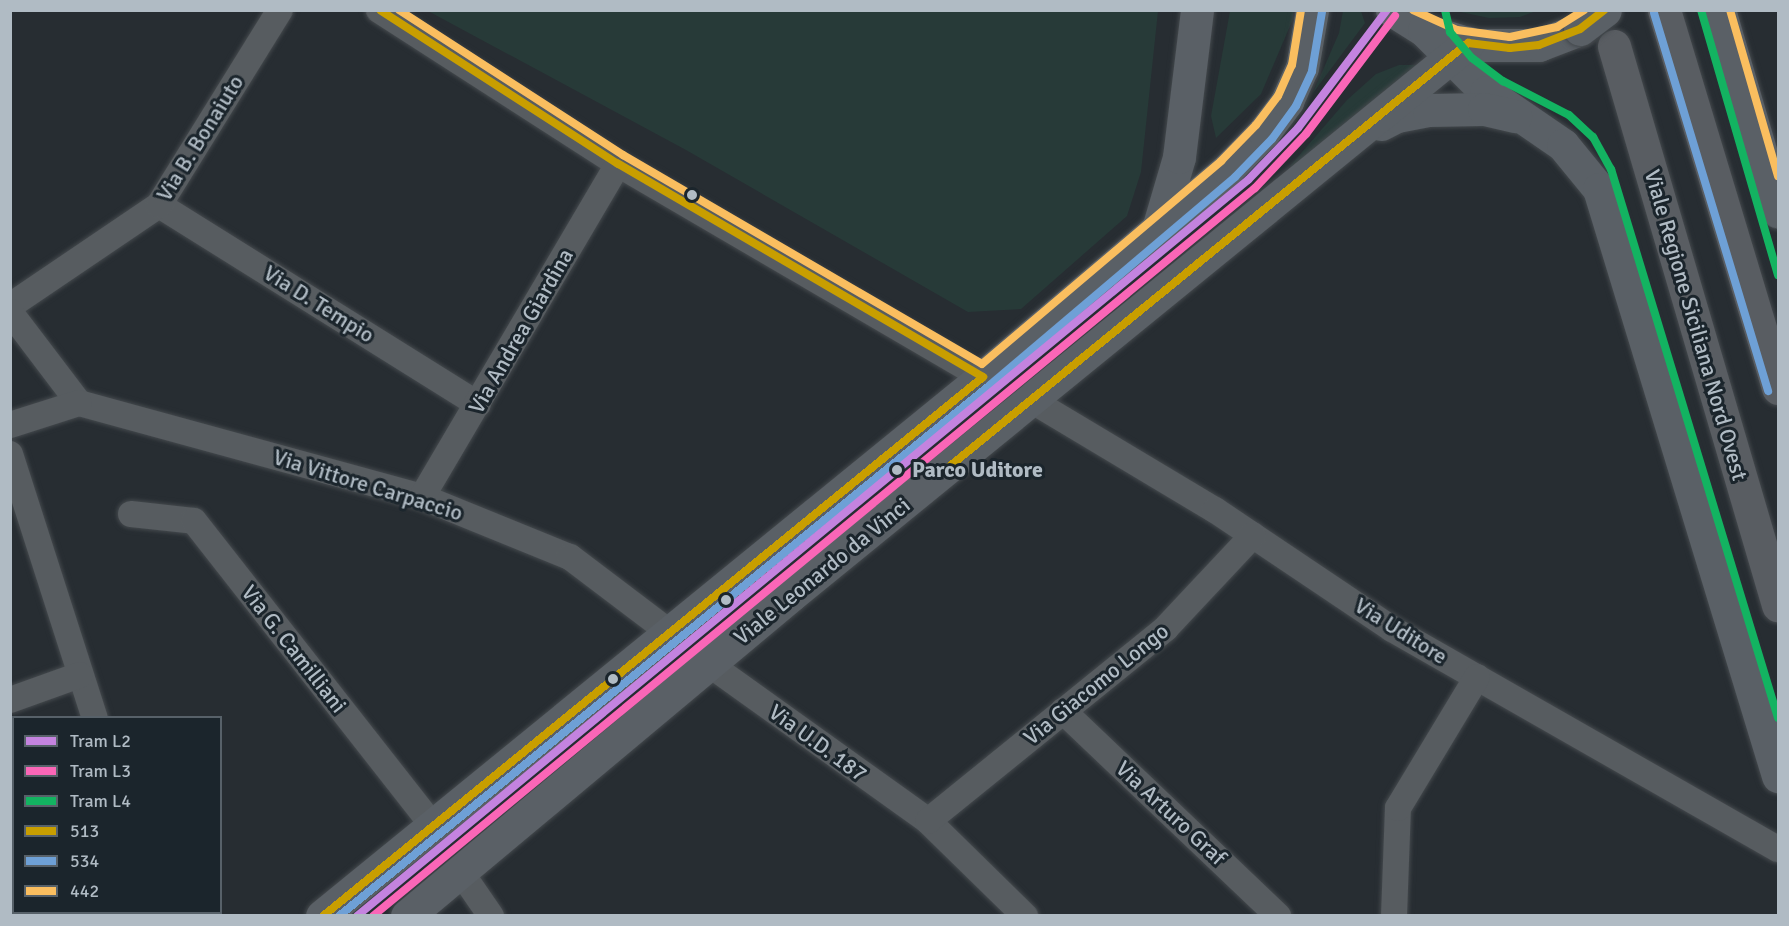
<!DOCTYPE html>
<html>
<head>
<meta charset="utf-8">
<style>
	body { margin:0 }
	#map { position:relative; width:1789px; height:926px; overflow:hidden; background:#272d32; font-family:Signika,sans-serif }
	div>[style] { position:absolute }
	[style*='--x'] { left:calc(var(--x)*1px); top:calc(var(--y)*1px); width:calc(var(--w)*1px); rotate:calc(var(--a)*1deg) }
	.green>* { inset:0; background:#273a38 }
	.roads { filter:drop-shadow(0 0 2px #44494d) drop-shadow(0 0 2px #44494d) }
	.street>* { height:26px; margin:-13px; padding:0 13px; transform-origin:13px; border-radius:13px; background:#575c60 }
	.secondary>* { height:33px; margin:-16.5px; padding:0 16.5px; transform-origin:16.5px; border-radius:16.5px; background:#5a6066 }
	.primary>* { height:33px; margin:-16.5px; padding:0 16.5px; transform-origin:16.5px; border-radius:16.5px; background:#595d62 }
	.bridges { filter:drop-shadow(0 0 2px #44494d) drop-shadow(0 0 2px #44494d) }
	.secondary-bridge>* { height:33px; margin:-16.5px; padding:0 16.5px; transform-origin:16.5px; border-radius:16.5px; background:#5a6066 }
	.bus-1>* { height:8px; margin:-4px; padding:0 4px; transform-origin:4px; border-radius:4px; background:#c89e00 }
	.bus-2>* { height:8px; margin:-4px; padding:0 4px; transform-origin:4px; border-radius:4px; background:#6ea0d6 }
	.bus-3>* { height:8px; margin:-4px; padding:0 4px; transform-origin:4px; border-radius:4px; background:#fabe5f }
	.tram-1>* { height:8px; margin:-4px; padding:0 4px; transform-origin:4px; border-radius:4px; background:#c483df }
	.tram-2>* { height:8px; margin:-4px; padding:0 4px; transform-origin:4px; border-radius:4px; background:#fa66b7 }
	.tram-3>* { height:8px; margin:-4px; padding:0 4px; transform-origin:4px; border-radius:4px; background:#13b361 }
	.dots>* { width:16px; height:16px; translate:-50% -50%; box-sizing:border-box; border:3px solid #1b252c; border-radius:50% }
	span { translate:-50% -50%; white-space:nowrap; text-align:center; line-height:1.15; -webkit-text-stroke:6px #1b252c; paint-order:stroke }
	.street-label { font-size:22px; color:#b0bbc4 }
	.stop-label { font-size:22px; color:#b0bbc4; font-weight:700 }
	.left { translate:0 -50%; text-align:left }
	.frame { position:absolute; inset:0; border:12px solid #b0bbc4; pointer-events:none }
	.legend { position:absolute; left:12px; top:716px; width:210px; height:198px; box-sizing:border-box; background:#1b252c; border:2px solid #576169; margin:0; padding:8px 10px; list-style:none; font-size:18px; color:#b0bbc4 }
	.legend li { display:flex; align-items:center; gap:12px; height:30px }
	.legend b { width:30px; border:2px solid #576169 }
</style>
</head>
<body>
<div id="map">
	<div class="green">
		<div style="clip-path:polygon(1539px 10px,1520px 17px,1489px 18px,1456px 11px)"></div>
		<div style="clip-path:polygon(428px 11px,1158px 11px,1141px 172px,1127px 216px,1021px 309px,968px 312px,686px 150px)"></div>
		<div style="clip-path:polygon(1230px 11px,1293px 11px,1293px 19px,1261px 94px,1216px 138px,1211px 116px)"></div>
		<div style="clip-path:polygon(1343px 11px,1361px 11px,1365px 23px,1313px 93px,1339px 33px)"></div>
		<div style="clip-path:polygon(1399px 65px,1420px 65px,1293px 169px,1290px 166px,1347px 100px,1376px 74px)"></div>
	</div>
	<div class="roads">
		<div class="street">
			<div style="--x:379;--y:10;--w:284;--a:32.8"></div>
			<div style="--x:618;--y:164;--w:423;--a:30.3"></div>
			<div style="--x:159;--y:205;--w:376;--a:32"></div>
			<div style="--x:10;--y:306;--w:180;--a:-34.1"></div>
			<div style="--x:159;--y:205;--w:229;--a:-58.2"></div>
			<div style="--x:10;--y:312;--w:114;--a:52.8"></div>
			<div style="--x:1031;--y:400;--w:214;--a:30.9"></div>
			<div style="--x:1215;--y:510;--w:213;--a:33.9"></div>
			<div style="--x:1392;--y:629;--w:444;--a:29.7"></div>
			<div style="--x:79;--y:403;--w:356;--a:15.3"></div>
			<div style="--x:422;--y:497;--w:160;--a:22.1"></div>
			<div style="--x:570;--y:557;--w:123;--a:37.1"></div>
			<div style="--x:10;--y:425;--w:72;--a:-17.7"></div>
			<div style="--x:10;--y:454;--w:277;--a:72.2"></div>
			<div style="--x:422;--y:497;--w:386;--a:-59.5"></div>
			<div style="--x:131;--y:514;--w:63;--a:6.3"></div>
			<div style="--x:194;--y:521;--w:386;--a:51.9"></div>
			<div style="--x:709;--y:664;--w:269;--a:35.6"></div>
			<div style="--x:928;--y:821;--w:136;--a:44.4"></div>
			<div style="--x:10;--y:700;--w:74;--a:-19.7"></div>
			<div style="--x:1063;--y:711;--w:297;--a:43.6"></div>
			<div style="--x:928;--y:821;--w:306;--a:-39"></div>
			<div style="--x:1166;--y:628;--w:127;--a:-46.9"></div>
			<div style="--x:460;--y:871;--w:55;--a:55.4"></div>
			<div style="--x:178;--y:912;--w:4;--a:90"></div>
			<div style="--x:1394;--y:916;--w:108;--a:-87.9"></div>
			<div style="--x:1398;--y:808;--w:153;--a:-58.9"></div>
		</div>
		<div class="secondary">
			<div style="--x:1392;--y:10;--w:38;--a:32"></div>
			<div style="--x:1424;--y:30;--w:52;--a:16.7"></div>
			<div style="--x:1474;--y:45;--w:65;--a:0"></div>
			<div style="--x:1539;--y:45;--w:44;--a:-21.3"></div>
			<div style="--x:1719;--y:10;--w:210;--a:73.7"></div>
			<div style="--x:1424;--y:30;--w:88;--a:45"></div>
			<div style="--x:1486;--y:92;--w:93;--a:34.5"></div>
			<div style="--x:1563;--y:145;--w:57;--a:50.7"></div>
			<div style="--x:1599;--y:189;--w:614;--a:73.04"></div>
			<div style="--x:1381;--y:124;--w:18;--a:-27"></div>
			<div style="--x:1397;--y:116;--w:33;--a:-11"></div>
			<div style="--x:1429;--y:110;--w:55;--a:-1"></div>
			<div style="--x:1484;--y:109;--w:32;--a:13"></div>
			<div style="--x:1158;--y:229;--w:75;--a:-73.7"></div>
			<div style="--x:1179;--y:157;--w:148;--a:-83"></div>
			<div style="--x:322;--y:916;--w:853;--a:-39.19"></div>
			<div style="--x:983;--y:377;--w:321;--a:-40.3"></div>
			<div style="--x:1228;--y:169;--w:52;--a:-45.8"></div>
			<div style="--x:1264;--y:132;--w:39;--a:-53"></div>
			<div style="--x:1287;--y:101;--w:36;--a:-66"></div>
			<div style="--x:1302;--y:68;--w:59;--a:-80.2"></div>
			<div style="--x:407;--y:916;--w:500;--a:-39.89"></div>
			<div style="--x:791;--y:595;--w:874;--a:-39.19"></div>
		</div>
		<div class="primary">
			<div style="--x:1664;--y:10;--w:395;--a:73.2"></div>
			<div style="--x:1614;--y:46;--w:583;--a:73.65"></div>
		</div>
	</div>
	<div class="bridges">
		<div class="secondary-bridge">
			<div style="--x:1580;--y:29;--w:31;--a:-37"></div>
		</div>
	</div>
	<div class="bus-1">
		<div style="--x:950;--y:466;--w:669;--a:-39.24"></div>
		<div style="--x:1468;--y:43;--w:42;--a:6.8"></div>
		<div style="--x:1510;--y:48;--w:29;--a:-6"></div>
		<div style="--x:1539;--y:45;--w:44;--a:-21.3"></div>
		<div style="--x:1580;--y:29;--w:31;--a:-38"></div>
		<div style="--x:323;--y:916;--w:852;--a:-39.24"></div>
		<div style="--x:983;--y:377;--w:423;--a:-149.7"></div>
		<div style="--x:618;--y:164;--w:283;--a:-147.1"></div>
	</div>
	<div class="bus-2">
		<div style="--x:1654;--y:13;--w:395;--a:73.2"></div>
		<div style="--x:339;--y:916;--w:840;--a:-39.2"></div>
		<div style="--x:990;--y:385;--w:321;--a:-40.3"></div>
		<div style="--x:1235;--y:177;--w:53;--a:-45.8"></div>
		<div style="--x:1272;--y:139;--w:41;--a:-54"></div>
		<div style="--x:1296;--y:106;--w:38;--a:-65"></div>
		<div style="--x:1312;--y:71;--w:60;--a:-80.4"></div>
	</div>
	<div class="bus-3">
		<div style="--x:399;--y:10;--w:267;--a:32.9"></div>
		<div style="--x:623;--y:155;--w:415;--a:30.2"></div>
		<div style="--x:982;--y:364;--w:314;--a:-40.3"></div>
		<div style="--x:1221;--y:161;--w:50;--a:-45.8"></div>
		<div style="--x:1256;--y:125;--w:36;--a:-53"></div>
		<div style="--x:1278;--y:96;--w:34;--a:-66"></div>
		<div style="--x:1292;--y:65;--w:56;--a:-80.7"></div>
		<div style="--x:1413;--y:10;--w:48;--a:24.4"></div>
		<div style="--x:1457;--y:30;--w:53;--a:7.5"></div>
		<div style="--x:1510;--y:37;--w:48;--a:-12"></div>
		<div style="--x:1557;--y:27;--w:32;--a:-32"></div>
		<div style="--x:1730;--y:10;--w:173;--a:73.9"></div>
	</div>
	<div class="tram-1">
		<div style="--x:357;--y:916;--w:1156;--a:-39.56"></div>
		<div style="--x:1248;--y:180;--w:72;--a:-46.1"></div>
		<div style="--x:1298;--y:128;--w:148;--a:-53"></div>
	</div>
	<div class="tram-2">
		<div style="--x:373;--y:916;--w:1144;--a:-39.54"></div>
		<div style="--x:1255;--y:188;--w:74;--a:-46.6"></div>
		<div style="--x:1306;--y:134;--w:148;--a:-53"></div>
	</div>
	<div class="tram-3">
		<div style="--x:1445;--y:10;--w:23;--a:77"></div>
		<div style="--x:1450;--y:32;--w:34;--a:50"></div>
		<div style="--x:1472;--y:58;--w:39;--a:37"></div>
		<div style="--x:1503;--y:81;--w:74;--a:27.3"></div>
		<div style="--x:1569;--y:115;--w:33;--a:43"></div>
		<div style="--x:1593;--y:137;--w:37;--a:61"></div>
		<div style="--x:1611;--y:169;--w:574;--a:73.08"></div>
		<div style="--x:1701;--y:10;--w:276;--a:73.8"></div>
	</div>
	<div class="dots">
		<div style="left:692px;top:195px;background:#b0bbc4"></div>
		<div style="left:897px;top:470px;background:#b0bbc4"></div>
		<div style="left:726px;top:600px;background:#b0bbc4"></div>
		<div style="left:613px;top:679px;background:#b0bbc4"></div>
	</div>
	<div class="street-label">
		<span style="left:200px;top:138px;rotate:-58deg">Via B. Bonaiuto</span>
		<span style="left:319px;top:304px;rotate:32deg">Via D. Tempio</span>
		<span style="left:1696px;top:325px;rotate:74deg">Viale Regione Siciliana Nord Ovest</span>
		<span style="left:521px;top:331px;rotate:-60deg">Via Andrea Giardina</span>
		<span style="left:368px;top:485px;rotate:17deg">Via Vittore Carpaccio</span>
		<span style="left:822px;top:571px;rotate:-39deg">Viale Leonardo da Vinci</span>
		<span style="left:1401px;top:631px;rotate:32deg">Via Uditore</span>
		<span style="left:294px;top:649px;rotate:52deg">Via G. Camilliani</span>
		<span style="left:1096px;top:684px;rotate:-39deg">Via Giacomo Longo</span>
		<span style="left:818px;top:743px;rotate:36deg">Via U.D. 187</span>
		<span style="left:1171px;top:813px;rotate:43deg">Via Arturo Graf</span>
	</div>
	<div class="stop-label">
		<span class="left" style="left:912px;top:470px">Parco Uditore</span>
	</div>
	<div class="frame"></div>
	<ul class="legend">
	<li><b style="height:8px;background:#c483df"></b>Tram L2</li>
	<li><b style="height:8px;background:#fa66b7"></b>Tram L3</li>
	<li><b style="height:8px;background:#13b361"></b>Tram L4</li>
	<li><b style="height:8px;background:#c89e00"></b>513</li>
	<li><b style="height:8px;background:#6ea0d6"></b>534</li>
	<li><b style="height:8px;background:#fabe5f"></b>442</li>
	</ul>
</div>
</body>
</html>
